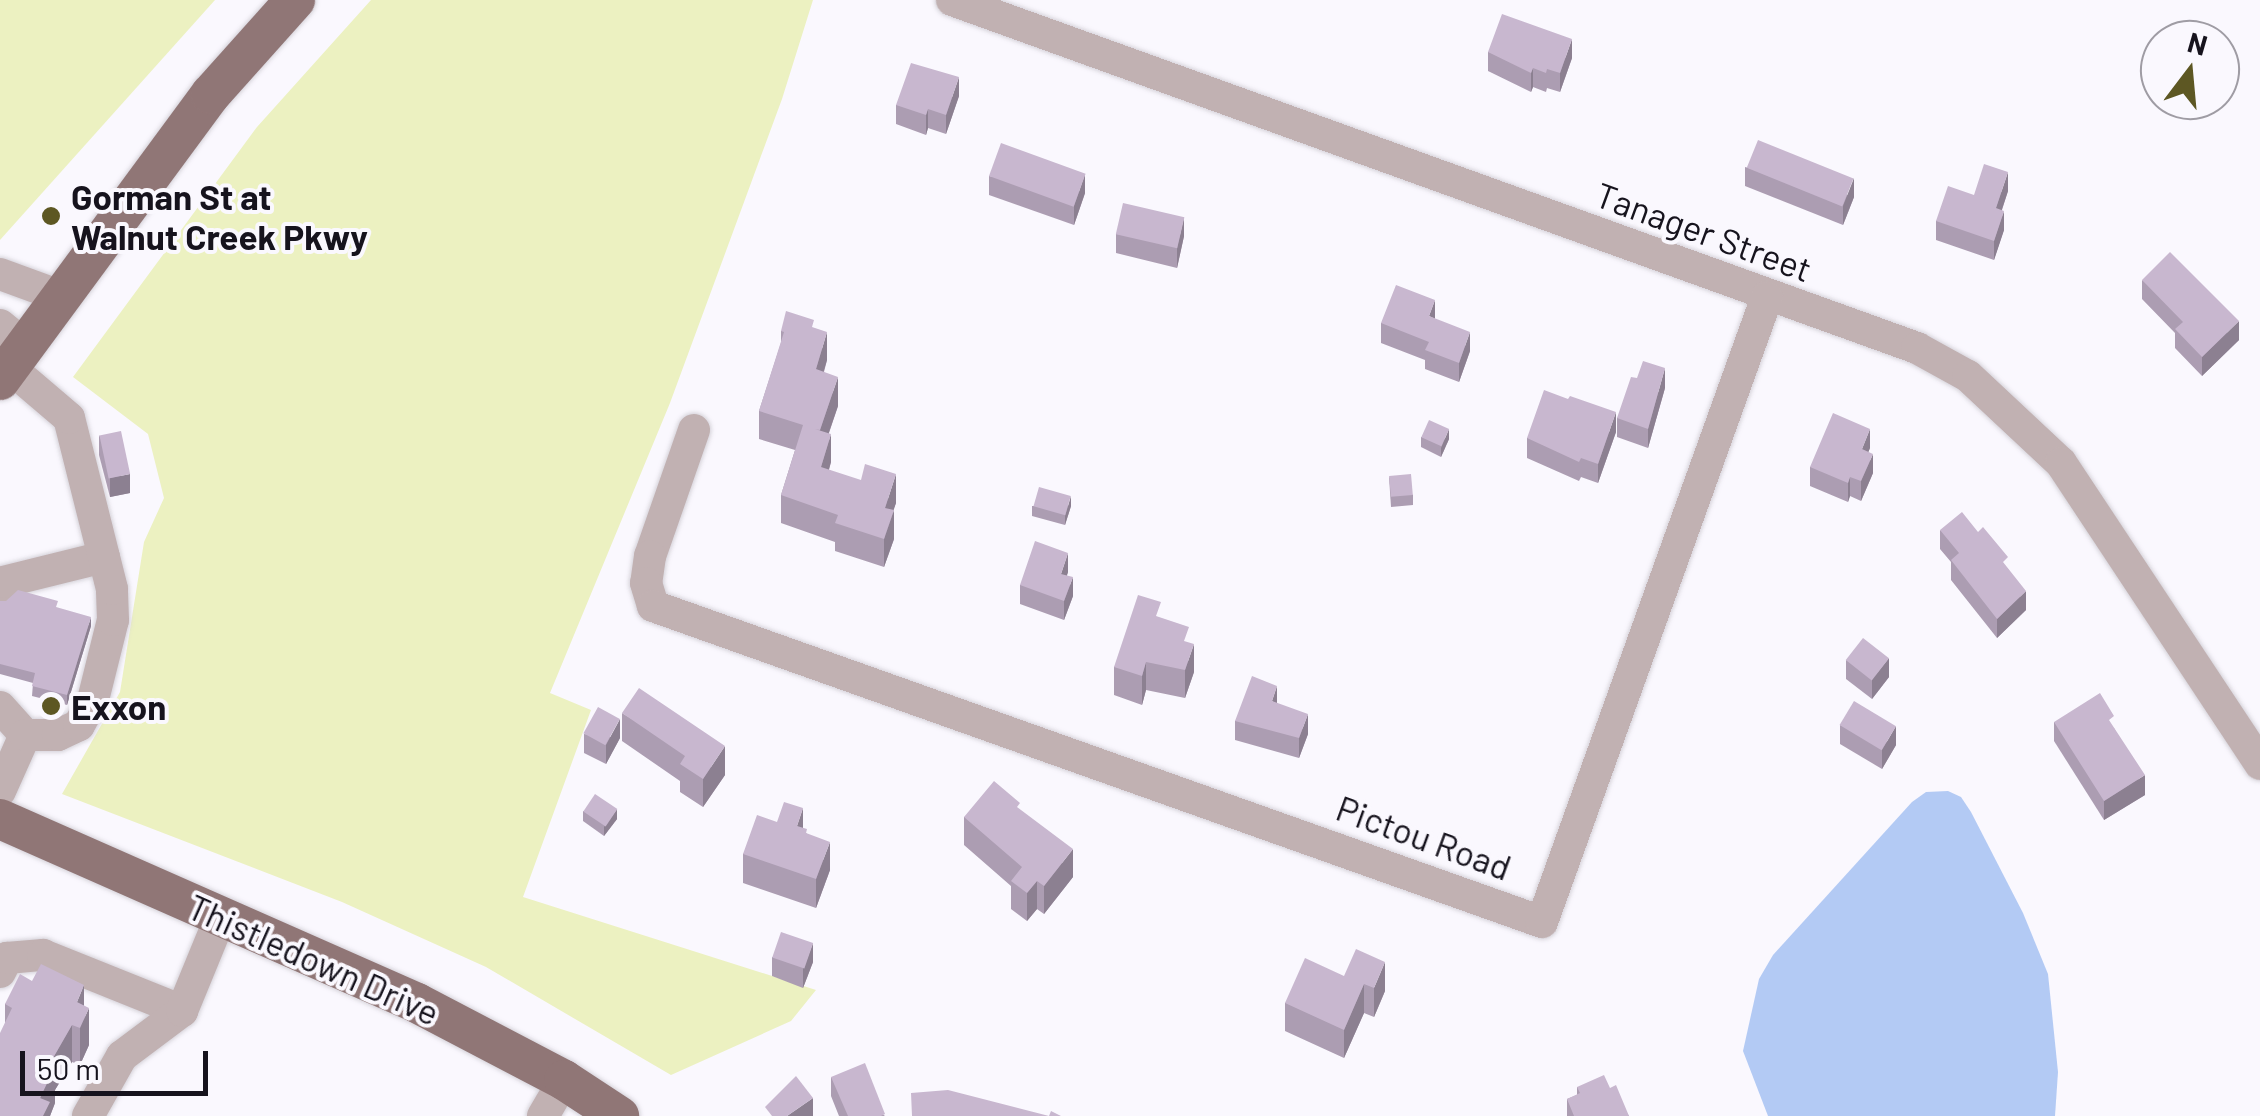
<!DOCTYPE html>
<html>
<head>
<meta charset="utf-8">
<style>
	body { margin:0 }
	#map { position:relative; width:2260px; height:1116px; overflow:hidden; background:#faf8fe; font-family:Barlow,sans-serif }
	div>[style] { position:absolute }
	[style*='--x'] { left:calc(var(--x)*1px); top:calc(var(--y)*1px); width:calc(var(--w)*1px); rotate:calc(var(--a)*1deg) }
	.green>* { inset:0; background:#ecf1c1 }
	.water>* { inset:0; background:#b3caf4 }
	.roads { filter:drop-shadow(0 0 2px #d6d3da) drop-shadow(0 0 2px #d6d3da) }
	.minor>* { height:32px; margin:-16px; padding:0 16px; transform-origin:16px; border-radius:16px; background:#c1b1b2 }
	.major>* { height:40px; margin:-20px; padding:0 20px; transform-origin:20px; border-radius:20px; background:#907676 }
	.wall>* { inset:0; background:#ac9db2 }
	.shaded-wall>* { inset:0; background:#8c8091 }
	.building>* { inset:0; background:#c8b7cf; transform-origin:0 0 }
	.dots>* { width:28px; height:28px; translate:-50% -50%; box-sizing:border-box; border:5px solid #faf8fe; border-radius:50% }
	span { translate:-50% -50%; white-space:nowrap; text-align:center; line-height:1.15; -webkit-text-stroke:8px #faf8fe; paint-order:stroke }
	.poi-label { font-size:35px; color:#16131d; font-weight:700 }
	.left { translate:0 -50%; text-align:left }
	.street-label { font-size:35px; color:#16131d }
	.north { position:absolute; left:2140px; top:20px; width:100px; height:100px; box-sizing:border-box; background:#faf8fe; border:2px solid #9f9ca4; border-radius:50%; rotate:16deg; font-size:28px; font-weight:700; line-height:40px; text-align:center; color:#16131d }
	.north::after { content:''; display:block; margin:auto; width:35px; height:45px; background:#5d5723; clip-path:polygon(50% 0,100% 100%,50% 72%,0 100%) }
	.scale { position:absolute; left:20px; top:1051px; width:188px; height:45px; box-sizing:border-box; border:5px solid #16131d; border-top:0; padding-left:12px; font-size:30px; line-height:35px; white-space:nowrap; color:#16131d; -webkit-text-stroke:8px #faf8fe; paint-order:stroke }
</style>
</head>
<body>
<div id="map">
	<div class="green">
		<div style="clip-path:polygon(0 0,215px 0,0 240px)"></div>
		<div style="clip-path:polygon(371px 0,813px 0,782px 99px,670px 403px,550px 693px,591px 710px,523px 897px,816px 990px,791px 1021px,671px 1075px,486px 967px,342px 902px,62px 794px,120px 692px,144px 542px,164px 498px,148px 434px,73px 377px,257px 127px)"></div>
	</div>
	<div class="water">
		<div style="clip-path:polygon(1948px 791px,1961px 797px,1971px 812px,2023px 913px,2048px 974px,2058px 1072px,2055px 1116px,1768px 1116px,1743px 1051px,1759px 979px,1773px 955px,1912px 802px,1926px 792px)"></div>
	</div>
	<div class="roads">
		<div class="minor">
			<div style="--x:952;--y:0;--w:1026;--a:19.83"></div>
			<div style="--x:1917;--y:348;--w:58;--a:28.8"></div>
			<div style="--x:1968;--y:376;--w:127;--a:43.1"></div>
			<div style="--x:2061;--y:463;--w:361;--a:56.5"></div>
			<div style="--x:0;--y:274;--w:64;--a:20.1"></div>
			<div style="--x:0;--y:325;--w:32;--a:39"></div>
			<div style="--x:694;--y:430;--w:133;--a:109.2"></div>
			<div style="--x:650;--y:556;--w:27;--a:98"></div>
			<div style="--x:646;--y:583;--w:24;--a:73"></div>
			<div style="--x:653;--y:606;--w:943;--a:19.57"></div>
			<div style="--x:1542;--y:922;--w:664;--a:-70.2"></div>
			<div style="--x:0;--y:592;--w:10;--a:-73"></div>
			<div style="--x:3;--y:582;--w:104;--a:-13.9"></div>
			<div style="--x:0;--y:707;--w:38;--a:48"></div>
			<div style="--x:0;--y:791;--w:61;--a:-65.9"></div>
			<div style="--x:25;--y:735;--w:33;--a:0"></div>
			<div style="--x:58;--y:735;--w:23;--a:-25"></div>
			<div style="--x:79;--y:725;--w:29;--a:-61"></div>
			<div style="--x:93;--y:700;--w:82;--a:-76"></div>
			<div style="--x:113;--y:620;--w:31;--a:-92"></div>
			<div style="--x:112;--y:589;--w:176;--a:-104.1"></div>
			<div style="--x:69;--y:418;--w:79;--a:-139.6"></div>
			<div style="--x:0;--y:972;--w:16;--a:-63"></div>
			<div style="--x:7;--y:958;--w:36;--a:-5"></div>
			<div style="--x:43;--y:955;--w:150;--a:21.9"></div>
			<div style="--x:88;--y:1116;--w:69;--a:-60.5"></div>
			<div style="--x:122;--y:1056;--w:75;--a:-36.9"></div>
			<div style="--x:182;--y:1011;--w:103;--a:-67.7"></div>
			<div style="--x:543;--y:1116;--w:42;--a:-59.7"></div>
		</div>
		<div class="major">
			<div style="--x:0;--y:380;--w:355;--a:-53.6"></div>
			<div style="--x:211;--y:94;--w:126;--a:-48.2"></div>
			<div style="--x:0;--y:819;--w:456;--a:23.8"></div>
			<div style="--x:417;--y:1003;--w:166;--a:27.6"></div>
			<div style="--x:564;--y:1080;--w:66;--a:33.2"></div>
		</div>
	</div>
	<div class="wall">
		<div style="clip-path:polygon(1488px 52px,1572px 58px,1560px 92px,1547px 88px,1546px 92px,1533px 87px,1531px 92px,1488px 71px)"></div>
		<div style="clip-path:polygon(959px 96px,946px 134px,928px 128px,926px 135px,896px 124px,896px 105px)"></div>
		<div style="clip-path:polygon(1745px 167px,1854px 197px,1843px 225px,1745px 186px)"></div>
		<div style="clip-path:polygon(989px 176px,1085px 193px,1074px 225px,989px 195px)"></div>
		<div style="clip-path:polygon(2008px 191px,2002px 210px,2004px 230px,1994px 260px,1936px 240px,1936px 221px,1974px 195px)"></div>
		<div style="clip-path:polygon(1116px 234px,1184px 236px,1177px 268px,1116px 253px)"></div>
		<div style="clip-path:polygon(2142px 280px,2239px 340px,2202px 376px,2175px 348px,2175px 333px,2142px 299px)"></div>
		<div style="clip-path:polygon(1435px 319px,1470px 351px,1459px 382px,1425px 369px,1425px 360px,1381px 343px,1381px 323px)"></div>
		<div style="clip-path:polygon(814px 328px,827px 360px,824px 372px,838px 406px,829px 433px,831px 462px,829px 470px,896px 503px,893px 510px,894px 539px,884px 567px,835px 551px,835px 542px,781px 523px,781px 495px,795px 450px,759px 439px,759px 411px,781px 343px,781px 331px)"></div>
		<div style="clip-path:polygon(1665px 388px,1648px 448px,1617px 437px,1617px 418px)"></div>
		<div style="clip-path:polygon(1616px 432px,1598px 483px,1581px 477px,1579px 481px,1527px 458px,1527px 438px)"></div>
		<div style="clip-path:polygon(99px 435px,130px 493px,110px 497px,99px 455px)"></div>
		<div style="clip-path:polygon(1421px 437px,1449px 439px,1441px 457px,1421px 447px)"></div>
		<div style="clip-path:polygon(1870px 448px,1868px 452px,1873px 473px,1861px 501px,1850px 496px,1848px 502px,1810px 486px,1810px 467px)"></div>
		<div style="clip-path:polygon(1389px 477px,1413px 495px,1413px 505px,1391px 507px)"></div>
		<div style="clip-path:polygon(1032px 506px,1071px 506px,1065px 525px,1032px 516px)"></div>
		<div style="clip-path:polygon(1940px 530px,2008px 569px,2026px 610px,1997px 638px,1951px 580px,1951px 562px,1940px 549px)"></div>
		<div style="clip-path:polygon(1068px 572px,1067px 575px,1073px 596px,1064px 620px,1020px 604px,1020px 585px)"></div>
		<div style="clip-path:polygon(0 601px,58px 608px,91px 626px,67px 705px,32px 696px,33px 683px,0 674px)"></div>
		<div style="clip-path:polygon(1161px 618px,1194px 672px,1185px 698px,1146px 690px,1142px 705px,1114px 695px,1114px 667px)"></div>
		<div style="clip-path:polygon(1846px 660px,1889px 677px,1872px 699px,1846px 679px)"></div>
		<div style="clip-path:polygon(1277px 703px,1308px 734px,1299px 758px,1235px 740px,1235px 721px)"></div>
		<div style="clip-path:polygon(622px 713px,725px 775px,703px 807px,680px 792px,680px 781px,622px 741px)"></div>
		<div style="clip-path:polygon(2054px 722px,2114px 728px,2145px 795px,2104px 820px,2054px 741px)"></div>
		<div style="clip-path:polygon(1840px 725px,1896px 745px,1882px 769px,1840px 744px)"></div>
		<div style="clip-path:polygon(584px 734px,620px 738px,606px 764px,584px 753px)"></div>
		<div style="clip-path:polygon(1020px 810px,1073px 877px,1044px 914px,1037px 909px,1027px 921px,1011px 909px,1011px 886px,964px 845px,964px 817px)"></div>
		<div style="clip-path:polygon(583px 811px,617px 819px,604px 836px,583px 821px)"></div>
		<div style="clip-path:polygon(777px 822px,803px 828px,830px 870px,816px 908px,743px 883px,743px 854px)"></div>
		<div style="clip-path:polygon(772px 957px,813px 962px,803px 988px,772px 976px)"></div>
		<div style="clip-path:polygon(1344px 976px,1385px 991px,1374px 1017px,1364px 1013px,1344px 1058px,1285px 1031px,1285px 1003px)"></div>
		<div style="clip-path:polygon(32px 981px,84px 1005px,89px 1045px,80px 1065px,72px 1062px,55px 1090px,55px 1103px,50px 1116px,5px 1024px,5px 1004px)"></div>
		<div style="clip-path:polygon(831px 1077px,885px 1116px,839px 1116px,831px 1096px)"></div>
		<div style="clip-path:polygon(1577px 1087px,1610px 1088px,1629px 1116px,1567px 1116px,1567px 1099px,1577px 1095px)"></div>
	</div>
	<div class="shaded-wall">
		<div style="clip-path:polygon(1572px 39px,1572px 58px,1560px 92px,1560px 73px)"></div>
		<div style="clip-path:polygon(1533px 68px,1533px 87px,1531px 92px,1531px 73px)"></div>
		<div style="clip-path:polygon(959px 77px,959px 96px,946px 134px,946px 115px)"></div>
		<div style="clip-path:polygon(928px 109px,928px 128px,926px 135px,926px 115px)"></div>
		<div style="clip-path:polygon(2008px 172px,2008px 191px,1996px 227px,1996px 208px)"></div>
		<div style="clip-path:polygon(1085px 174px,1085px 193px,1074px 225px,1074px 206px)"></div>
		<div style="clip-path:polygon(1854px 178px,1854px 197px,1843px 225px,1843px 206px)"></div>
		<div style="clip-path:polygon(2004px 211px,2004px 230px,1994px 260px,1994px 241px)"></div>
		<div style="clip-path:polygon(1184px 217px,1184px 236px,1177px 268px,1177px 248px)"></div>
		<div style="clip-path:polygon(1435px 300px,1435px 319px,1429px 316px)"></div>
		<div style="clip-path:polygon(2239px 321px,2239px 340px,2202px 376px,2202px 357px)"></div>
		<div style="clip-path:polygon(827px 332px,827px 360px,816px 397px,816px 369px)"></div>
		<div style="clip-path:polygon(1470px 332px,1470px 351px,1459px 382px,1459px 363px)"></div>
		<div style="clip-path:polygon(1665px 368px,1665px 388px,1648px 448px,1648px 429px)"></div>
		<div style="clip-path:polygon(838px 377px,838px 406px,820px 458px,820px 430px)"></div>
		<div style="clip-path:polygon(1616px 412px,1616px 432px,1598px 483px,1598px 464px)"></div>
		<div style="clip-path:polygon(1449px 429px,1449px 439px,1441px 457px,1441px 448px)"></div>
		<div style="clip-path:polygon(1870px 429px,1870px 448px,1862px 468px,1862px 449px)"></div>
		<div style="clip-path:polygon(831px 434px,831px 462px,821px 495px,821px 467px)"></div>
		<div style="clip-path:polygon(1873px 454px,1873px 473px,1861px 501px,1861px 481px)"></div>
		<div style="clip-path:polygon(130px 474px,130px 493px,110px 497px,110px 478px)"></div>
		<div style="clip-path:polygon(896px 474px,896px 503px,885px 536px,885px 508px)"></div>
		<div style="clip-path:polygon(1850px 477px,1850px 496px,1848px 502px,1848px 483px)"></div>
		<div style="clip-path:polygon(1071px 496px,1071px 506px,1065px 525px,1065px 516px)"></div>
		<div style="clip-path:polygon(894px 510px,894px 539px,884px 567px,884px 539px)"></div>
		<div style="clip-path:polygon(1068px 553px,1068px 572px,1061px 593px,1061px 574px)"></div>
		<div style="clip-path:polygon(1073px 577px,1073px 596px,1064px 620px,1064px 601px)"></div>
		<div style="clip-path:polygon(2026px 591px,2026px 610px,1997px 638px,1997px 619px)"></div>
		<div style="clip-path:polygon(91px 617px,91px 626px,67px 705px,67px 695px)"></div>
		<div style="clip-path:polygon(1194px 644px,1194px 672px,1185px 698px,1185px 670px)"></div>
		<div style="clip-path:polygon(1889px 658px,1889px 677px,1872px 699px,1872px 679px)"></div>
		<div style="clip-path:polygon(1146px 662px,1146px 690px,1142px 705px,1142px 676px)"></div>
		<div style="clip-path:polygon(1277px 686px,1277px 705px,1272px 701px)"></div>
		<div style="clip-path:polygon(1308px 714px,1308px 734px,1299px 758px,1299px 738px)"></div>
		<div style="clip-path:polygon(620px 719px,620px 738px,606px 764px,606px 745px)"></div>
		<div style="clip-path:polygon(1896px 726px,1896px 745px,1882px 769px,1882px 750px)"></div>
		<div style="clip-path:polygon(725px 746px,725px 775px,703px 807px,703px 779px)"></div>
		<div style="clip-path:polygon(2145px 775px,2145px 795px,2104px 820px,2104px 801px)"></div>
		<div style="clip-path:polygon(803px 808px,803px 836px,797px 826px)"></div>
		<div style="clip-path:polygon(617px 809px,617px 819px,604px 836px,604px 827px)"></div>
		<div style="clip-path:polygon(830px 842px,830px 870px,816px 908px,816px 879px)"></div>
		<div style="clip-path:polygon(1073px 849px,1073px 877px,1044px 914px,1044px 886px)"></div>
		<div style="clip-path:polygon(1037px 881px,1037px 909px,1027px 921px,1027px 893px)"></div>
		<div style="clip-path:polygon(813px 943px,813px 962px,803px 988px,803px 969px)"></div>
		<div style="clip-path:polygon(1385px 962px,1385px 991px,1374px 1017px,1374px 988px)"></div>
		<div style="clip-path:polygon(1364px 984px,1364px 1013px,1344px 1058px,1344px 1030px)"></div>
		<div style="clip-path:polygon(84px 985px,84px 1019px,89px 1008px,89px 1045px,80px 1065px,80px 1028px,77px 1002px)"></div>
		<div style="clip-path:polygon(72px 1025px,72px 1062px,55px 1090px,55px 1103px,50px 1116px,40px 1116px,40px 1098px,49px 1065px)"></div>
		<div style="clip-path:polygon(813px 1098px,813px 1116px,787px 1116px)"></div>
	</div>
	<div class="building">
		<div style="clip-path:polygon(1502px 14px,1572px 39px,1560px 73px,1547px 69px,1546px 73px,1533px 68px,1531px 73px,1488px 52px)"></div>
		<div style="clip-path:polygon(911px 63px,959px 77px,946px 115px,928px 109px,926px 115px,896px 105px)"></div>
		<div style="left:1758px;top:140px;width:103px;height:30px;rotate:22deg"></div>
		<div style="left:1001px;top:143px;width:90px;height:35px;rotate:20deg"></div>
		<div style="clip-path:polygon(1984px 164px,2008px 172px,1996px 208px,2004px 211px,1994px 241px,1936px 221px,1948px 186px,1974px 195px)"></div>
		<div style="left:1123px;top:203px;width:63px;height:32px;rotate:13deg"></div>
		<div style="clip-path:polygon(2170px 252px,2239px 321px,2202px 357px,2175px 329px,2183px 322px,2142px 280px)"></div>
		<div style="clip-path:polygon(1396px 285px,1435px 300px,1429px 316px,1470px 332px,1459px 363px,1425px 350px,1429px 342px,1381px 323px)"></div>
		<div style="clip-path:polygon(786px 311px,814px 320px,812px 327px,827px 332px,816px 369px,838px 377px,820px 430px,815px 429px,831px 434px,821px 467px,861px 480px,865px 464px,896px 474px,885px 508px,894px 510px,884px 539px,835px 523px,838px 515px,781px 495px,803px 425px,759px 411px,784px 332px,781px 331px)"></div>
		<div style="clip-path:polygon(1643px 361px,1665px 368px,1648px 429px,1617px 418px,1631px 377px,1637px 378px)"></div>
		<div style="clip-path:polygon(1544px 390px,1568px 399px,1570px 396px,1616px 412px,1598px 464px,1581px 458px,1579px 462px,1527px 438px)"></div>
		<div style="clip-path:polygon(1833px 413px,1870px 429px,1862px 449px,1873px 454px,1861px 481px,1850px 477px,1848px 483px,1810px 467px)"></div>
		<div style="left:1429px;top:420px;width:22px;height:19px;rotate:24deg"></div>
		<div style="left:121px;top:431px;width:44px;height:22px;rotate:78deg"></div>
		<div style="left:1411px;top:474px;width:21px;height:22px;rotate:85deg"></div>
		<div style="left:1039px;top:487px;width:33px;height:20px;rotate:16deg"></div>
		<div style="clip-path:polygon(1962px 512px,1978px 532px,1983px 527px,2008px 557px,2003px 562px,2026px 591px,1997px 619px,1951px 560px,1959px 553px,1940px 530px)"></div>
		<div style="clip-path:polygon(1035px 541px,1068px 553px,1061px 574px,1073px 577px,1064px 601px,1020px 585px)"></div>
		<div style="clip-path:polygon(18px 590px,58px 601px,56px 607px,91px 617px,67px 695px,32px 686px,35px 673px,0 664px,0 601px,6px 601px)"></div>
		<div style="clip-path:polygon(1138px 595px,1161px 602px,1156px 616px,1189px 627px,1184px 641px,1194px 644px,1185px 670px,1146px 662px,1142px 676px,1114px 667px)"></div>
		<div style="left:1863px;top:638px;width:33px;height:28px;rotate:38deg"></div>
		<div style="clip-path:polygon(1252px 676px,1277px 686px,1272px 701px,1308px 714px,1299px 738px,1235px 721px)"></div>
		<div style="clip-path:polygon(639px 688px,725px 746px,703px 779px,680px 764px,685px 756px,622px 713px)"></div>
		<div style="clip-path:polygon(2100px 693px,2114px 716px,2109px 720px,2145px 775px,2104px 801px,2054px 722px)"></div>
		<div style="left:1854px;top:701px;width:49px;height:28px;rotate:31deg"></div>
		<div style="left:598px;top:707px;width:25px;height:30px;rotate:29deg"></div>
		<div style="clip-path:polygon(994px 781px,1020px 803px,1017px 807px,1073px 849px,1044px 886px,1037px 881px,1027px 893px,1011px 881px,1022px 867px,964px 817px)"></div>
		<div style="left:595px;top:794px;width:27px;height:21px;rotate:34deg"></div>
		<div style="clip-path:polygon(784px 802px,803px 808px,797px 826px,807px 829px,806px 833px,830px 842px,816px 879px,743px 854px,757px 815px,777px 822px)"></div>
		<div style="left:781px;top:932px;width:34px;height:27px;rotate:19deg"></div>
		<div style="clip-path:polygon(1356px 949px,1385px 962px,1374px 988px,1364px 984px,1344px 1030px,1285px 1003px,1305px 958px,1344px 976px)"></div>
		<div style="clip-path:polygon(41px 964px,84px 985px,77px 1002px,89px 1008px,80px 1028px,72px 1025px,49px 1065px,55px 1067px,40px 1098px,50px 1102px,43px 1116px,0 1116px,0 1033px,12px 1008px,5px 1004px,20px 974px,32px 981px)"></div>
		<div style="clip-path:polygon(865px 1063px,885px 1114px,881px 1116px,848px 1116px,831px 1077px)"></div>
		<div style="clip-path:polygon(1604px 1075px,1610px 1088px,1616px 1085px,1629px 1116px,1574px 1116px,1567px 1099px,1580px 1093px,1577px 1087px)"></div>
		<div style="clip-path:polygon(796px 1076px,813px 1098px,787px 1116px,772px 1116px,765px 1107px)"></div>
		<div style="clip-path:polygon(948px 1090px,1049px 1116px,1051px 1111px,1061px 1116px,912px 1116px,911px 1093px)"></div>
	</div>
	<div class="dots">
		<div style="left:51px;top:216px;background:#5d5723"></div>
		<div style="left:51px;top:706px;background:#5d5723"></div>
	</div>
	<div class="poi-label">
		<span class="left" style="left:71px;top:216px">Gorman St at<br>Walnut Creek Pkwy</span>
		<span class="left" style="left:71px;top:706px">Exxon</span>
	</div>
	<div class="street-label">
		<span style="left:1704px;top:231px;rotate:20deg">Tanager Street</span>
		<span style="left:1424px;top:837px;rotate:20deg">Pictou Road</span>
		<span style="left:314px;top:959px;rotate:24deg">Thistledown Drive</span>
	</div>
	<div class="north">N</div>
	<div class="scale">50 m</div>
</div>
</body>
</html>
